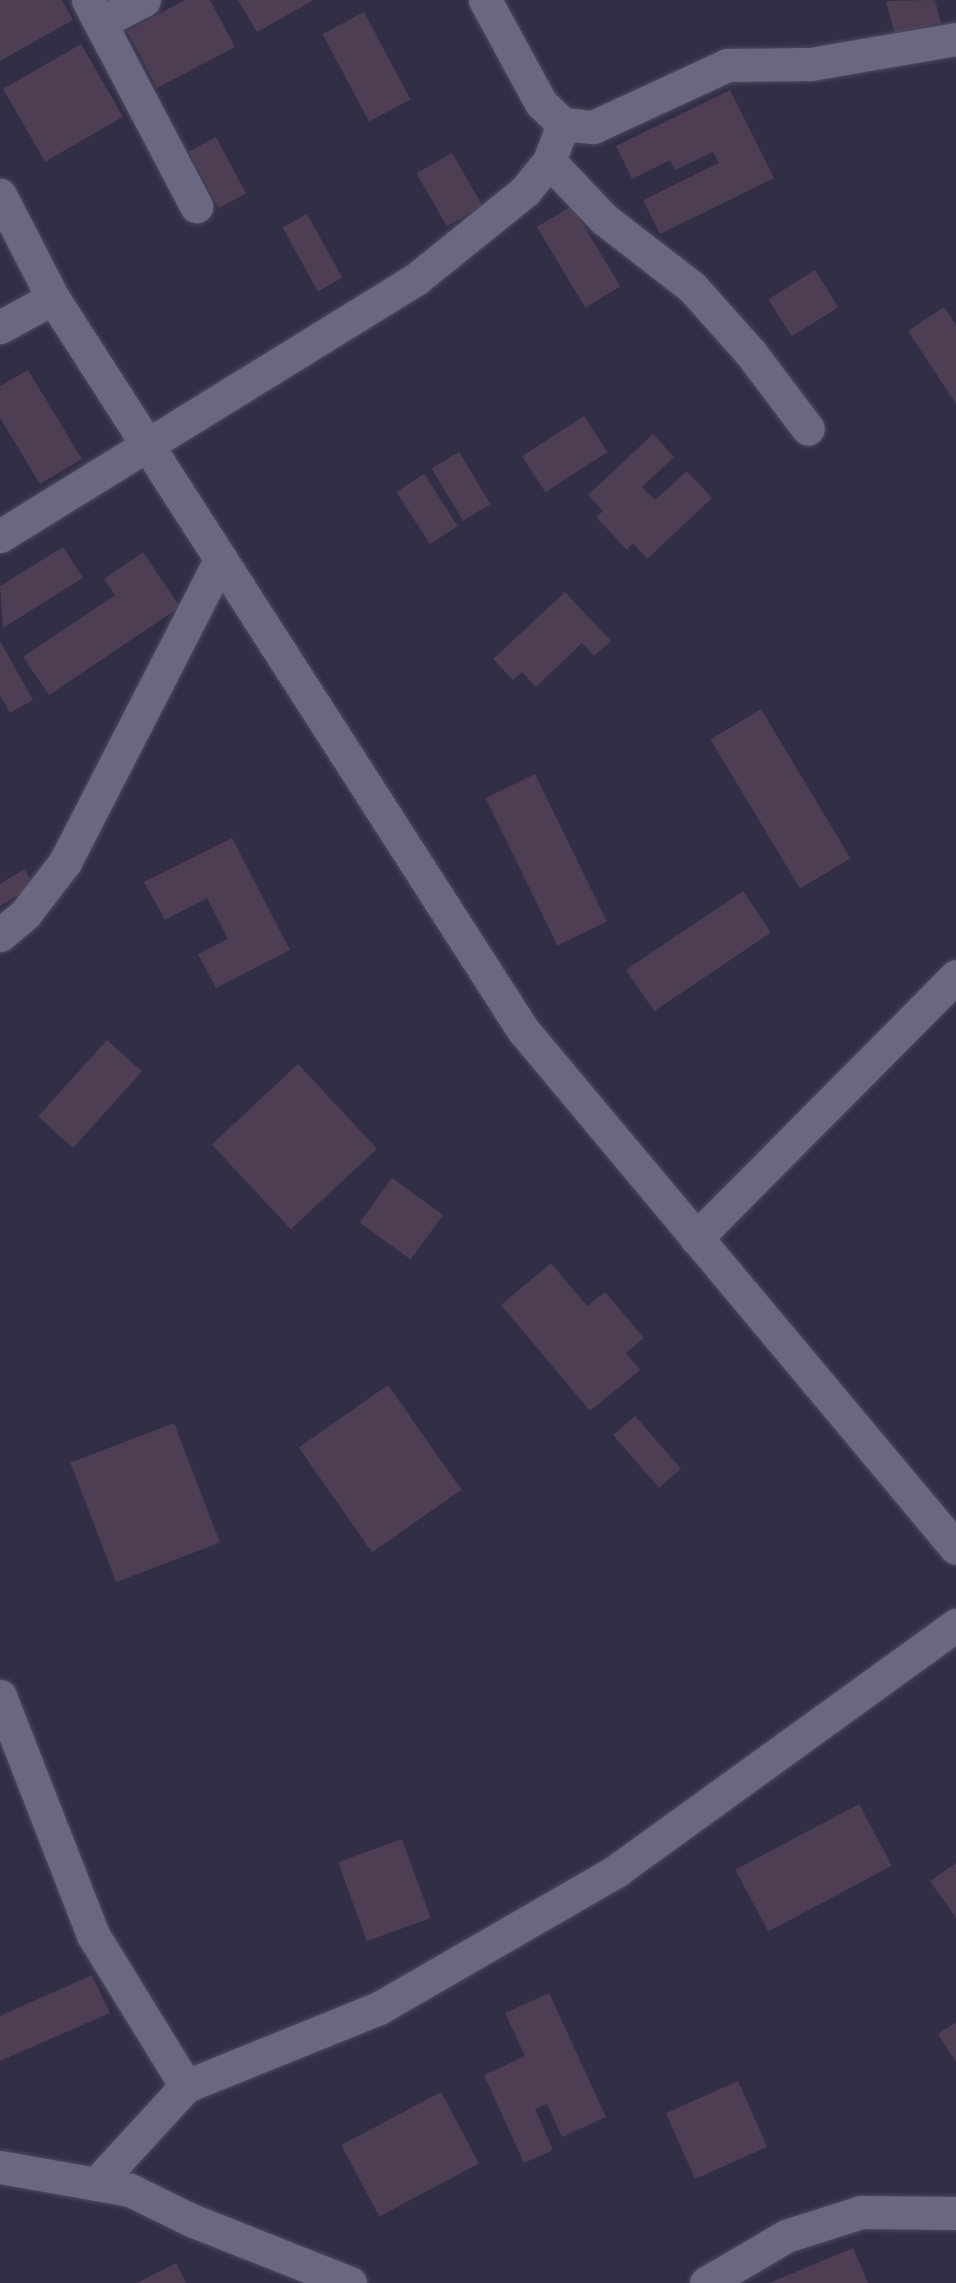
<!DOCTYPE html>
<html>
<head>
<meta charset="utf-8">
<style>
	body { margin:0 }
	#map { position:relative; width:956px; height:2283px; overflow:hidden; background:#322e45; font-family:"Fira Sans",sans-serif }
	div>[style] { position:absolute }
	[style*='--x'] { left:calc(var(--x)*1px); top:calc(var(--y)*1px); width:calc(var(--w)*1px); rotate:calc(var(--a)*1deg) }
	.building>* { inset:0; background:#4d3e53; transform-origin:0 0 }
	.roads { filter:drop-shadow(0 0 2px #4d4a5e) drop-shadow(0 0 2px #4d4a5e) }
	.minor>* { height:33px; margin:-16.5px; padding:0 16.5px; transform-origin:16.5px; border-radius:16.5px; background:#6b6781 }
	span { translate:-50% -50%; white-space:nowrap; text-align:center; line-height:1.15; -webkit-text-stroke:6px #1a1822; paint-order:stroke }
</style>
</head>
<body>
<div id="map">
	<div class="building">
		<div style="clip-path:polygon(0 0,62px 0,73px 20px,0 61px)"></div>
		<div style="clip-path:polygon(185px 0,210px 0,235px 47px,157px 88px,127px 31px)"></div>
		<div style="clip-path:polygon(238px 0,314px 0,257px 32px)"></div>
		<div style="clip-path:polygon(935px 0,941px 23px,895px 35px,886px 1px)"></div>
		<div style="left:364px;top:12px;width:99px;height:47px;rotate:62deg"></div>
		<div style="left:81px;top:44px;width:84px;height:90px;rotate:60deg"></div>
		<div style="clip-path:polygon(730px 90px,774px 178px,660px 234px,643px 200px,719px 163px,713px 152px,675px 170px,670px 160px,632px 179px,616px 146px)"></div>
		<div style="left:216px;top:137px;width:64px;height:31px;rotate:62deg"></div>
		<div style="left:452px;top:153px;width:61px;height:41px;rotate:60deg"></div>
		<div style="left:572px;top:206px;width:94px;height:41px;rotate:59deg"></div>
		<div style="left:307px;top:214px;width:73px;height:28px;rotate:61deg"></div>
		<div style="left:815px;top:270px;width:44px;height:55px;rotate:58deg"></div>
		<div style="clip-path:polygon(944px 307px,956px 325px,956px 404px,908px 331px)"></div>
		<div style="clip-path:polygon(28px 370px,82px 459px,40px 484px,0 418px,0 386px)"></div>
		<div style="left:584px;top:416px;width:43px;height:74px;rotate:57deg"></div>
		<div style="clip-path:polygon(653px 434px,674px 457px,642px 487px,655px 500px,687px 471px,712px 498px,647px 559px,633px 543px,627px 550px,596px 517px,603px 511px,588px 495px)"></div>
		<div style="left:459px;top:452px;width:61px;height:32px;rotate:59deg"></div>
		<div style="left:424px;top:474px;width:62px;height:33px;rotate:57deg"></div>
		<div style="clip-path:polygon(63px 547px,83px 578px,3px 628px,0 586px)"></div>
		<div style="clip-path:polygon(143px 552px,180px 607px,49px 695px,23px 657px,115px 595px,104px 579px)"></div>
		<div style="clip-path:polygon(565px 592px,611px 641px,594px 656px,582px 643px,536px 687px,522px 672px,513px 680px,493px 659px)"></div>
		<div style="clip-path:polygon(0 641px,33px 700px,10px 713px,0 695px)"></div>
		<div style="left:761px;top:709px;width:174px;height:59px;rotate:59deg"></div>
		<div style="left:535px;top:774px;width:164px;height:55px;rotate:64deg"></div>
		<div style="clip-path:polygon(232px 838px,290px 950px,216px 988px,198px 954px,228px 939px,207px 898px,165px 920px,144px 882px)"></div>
		<div style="clip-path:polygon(24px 869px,34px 885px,0 906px,0 884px)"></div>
		<div style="left:743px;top:891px;width:50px;height:141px;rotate:56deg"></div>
		<div style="left:107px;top:1040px;width:47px;height:103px;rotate:42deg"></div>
		<div style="left:298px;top:1064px;width:116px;height:118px;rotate:47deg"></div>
		<div style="left:392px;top:1178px;width:63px;height:55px;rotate:36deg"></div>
		<div style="clip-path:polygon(551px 1263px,587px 1306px,605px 1292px,644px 1338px,626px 1353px,640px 1370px,590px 1411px,501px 1305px)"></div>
		<div style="left:388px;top:1385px;width:128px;height:109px;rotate:55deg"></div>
		<div style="left:635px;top:1416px;width:70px;height:29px;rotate:49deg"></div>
		<div style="left:174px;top:1423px;width:128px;height:111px;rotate:69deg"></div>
		<div style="left:859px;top:1804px;width:70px;height:140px;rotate:62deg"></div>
		<div style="left:402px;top:1839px;width:84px;height:68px;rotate:70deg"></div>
		<div style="clip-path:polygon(956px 1863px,956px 1918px,930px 1881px)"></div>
		<div style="clip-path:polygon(92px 1975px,110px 2013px,0 2061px,0 2016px)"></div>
		<div style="clip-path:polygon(549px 1993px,606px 2117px,562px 2137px,547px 2104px,535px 2109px,553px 2150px,524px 2163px,484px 2075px,525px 2056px,505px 2013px)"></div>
		<div style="clip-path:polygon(956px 2022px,956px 2062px,938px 2034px)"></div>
		<div style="left:738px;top:2081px;width:72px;height:79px;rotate:66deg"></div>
		<div style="left:441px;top:2092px;width:81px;height:113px;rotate:62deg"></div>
		<div style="clip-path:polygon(853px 2248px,868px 2283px,769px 2283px)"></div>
		<div style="clip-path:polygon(176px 2263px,186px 2283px,137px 2283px)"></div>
	</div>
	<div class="roads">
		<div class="minor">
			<div style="--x:88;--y:0;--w:233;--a:62.3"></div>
			<div style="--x:485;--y:0;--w:117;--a:61.5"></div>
			<div style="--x:541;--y:103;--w:30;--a:44"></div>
			<div style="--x:563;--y:124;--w:30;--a:6"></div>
			<div style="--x:593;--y:127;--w:148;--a:-24.8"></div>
			<div style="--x:727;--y:65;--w:84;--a:-0.7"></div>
			<div style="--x:811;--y:64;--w:147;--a:-9.8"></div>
			<div style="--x:103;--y:21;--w:46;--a:-27.1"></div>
			<div style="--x:549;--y:161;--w:80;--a:46.5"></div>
			<div style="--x:604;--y:219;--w:111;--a:37.7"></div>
			<div style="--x:692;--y:287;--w:87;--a:48.3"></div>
			<div style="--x:750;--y:352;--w:96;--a:53"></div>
			<div style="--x:0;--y:195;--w:116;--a:62.8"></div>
			<div style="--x:53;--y:298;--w:870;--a:57.3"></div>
			<div style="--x:523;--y:1030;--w:675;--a:50.11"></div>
			<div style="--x:0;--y:327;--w:60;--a:-28.7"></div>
			<div style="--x:0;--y:536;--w:489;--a:-31.7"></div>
			<div style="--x:416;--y:279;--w:140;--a:-38.9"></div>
			<div style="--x:525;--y:191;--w:38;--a:-51"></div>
			<div style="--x:549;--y:161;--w:40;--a:-69"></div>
			<div style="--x:0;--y:935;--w:33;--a:-40"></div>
			<div style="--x:25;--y:914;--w:66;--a:-52.4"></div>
			<div style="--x:65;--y:862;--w:339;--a:-62.8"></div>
			<div style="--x:696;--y:1238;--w:369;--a:-45.2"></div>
			<div style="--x:0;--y:1696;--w:256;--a:68.7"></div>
			<div style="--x:93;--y:1935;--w:177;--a:58.4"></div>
			<div style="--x:0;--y:2167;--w:132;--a:10"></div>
			<div style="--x:130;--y:2190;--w:68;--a:26.2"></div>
			<div style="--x:191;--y:2220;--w:171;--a:21.6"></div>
			<div style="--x:96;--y:2184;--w:133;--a:-47.4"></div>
			<div style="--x:186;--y:2086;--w:208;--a:-22"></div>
			<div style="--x:379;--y:2008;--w:274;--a:-30"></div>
			<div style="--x:616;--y:1871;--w:420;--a:-35.9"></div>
			<div style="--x:706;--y:2283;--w:93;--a:-30.4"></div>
			<div style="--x:786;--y:2236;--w:79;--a:-17.7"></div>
			<div style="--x:861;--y:2212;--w:95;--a:0.6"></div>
		</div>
	</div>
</div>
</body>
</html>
